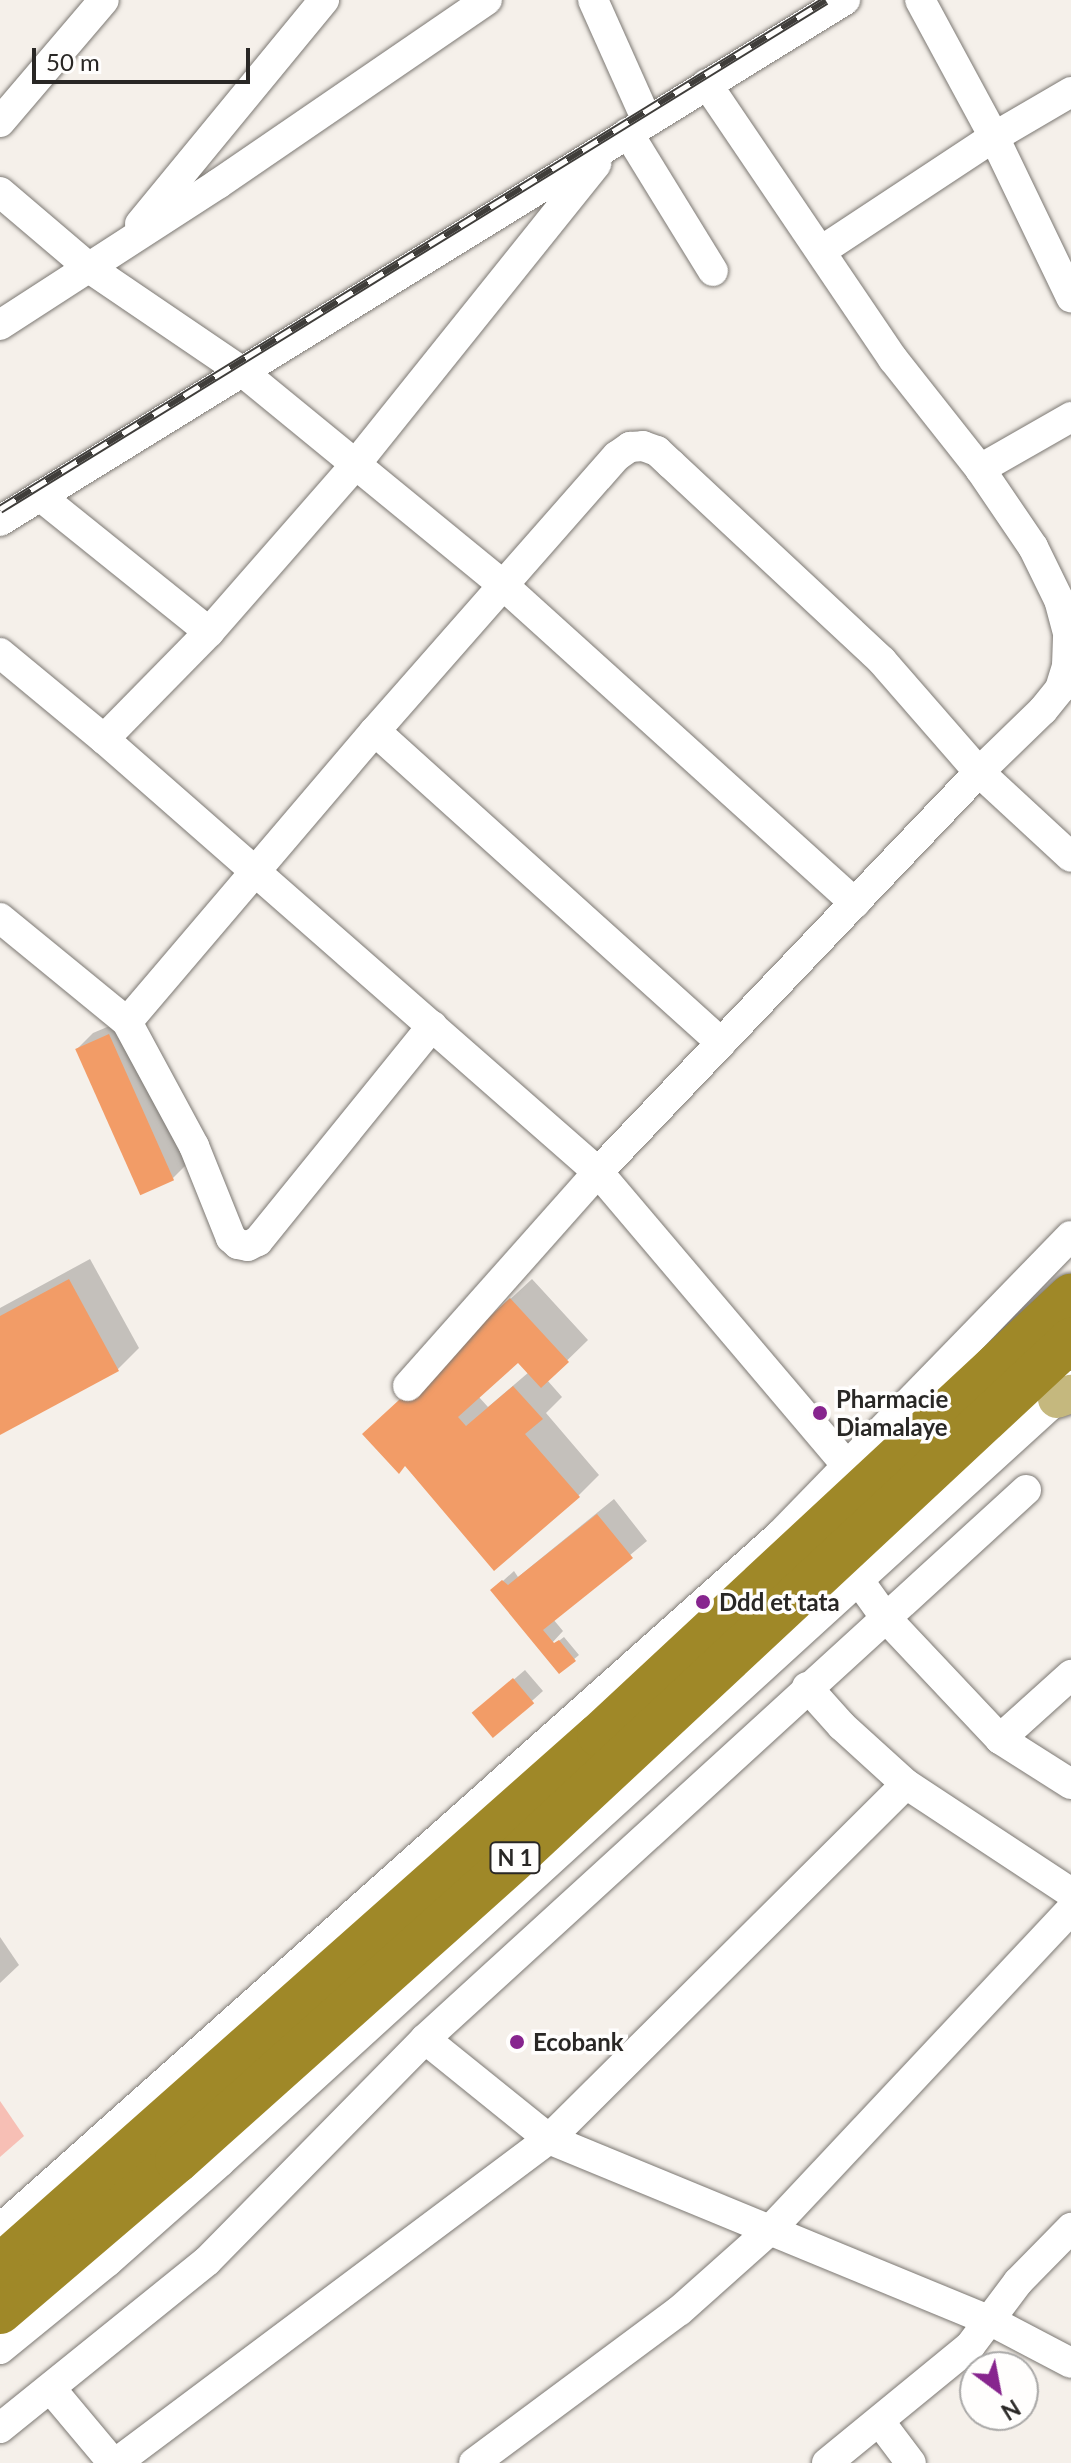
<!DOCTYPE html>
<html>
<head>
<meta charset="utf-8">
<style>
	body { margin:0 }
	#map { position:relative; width:1071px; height:2463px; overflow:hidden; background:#f5f0ea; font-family:Lato,sans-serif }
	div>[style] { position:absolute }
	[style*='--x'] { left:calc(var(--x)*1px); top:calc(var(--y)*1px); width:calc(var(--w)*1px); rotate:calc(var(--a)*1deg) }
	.green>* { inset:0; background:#f7bfb5 }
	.shadow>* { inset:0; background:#0003 }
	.building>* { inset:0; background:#f29c67; transform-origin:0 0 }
	.roads { filter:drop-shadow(0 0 2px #7c7873) drop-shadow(0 0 2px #7c7873) }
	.minor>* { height:30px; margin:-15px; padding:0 15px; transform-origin:15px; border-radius:15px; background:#fff }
	.major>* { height:38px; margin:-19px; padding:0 19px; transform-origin:19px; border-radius:19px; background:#c5b87e }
	.highway>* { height:44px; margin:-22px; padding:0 22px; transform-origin:22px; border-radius:22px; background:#9f8828 }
	.rail>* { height:9px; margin-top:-4.5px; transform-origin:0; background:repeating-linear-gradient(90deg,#fffefd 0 18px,#3f3d3a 0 36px); box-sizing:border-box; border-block:2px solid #3f3d3a }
	.dots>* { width:22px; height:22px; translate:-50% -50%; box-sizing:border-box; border:4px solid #fffefd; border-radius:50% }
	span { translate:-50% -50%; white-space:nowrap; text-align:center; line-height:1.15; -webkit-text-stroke:7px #fffefd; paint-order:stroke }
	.shield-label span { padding:2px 6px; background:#fffefd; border:2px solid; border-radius:6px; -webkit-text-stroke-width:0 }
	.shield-label { font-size:22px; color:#292725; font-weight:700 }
	.poi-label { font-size:24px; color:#292725; font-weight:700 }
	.left { translate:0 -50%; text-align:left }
	.north { position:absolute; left:959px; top:2351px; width:80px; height:80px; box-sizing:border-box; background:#fffefd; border:2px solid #a9a8a7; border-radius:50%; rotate:148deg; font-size:22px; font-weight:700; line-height:32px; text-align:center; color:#292725 }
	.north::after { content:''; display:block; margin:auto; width:28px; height:36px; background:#87258e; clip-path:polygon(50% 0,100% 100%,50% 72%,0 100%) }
	.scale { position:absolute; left:32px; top:48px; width:218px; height:36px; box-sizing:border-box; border:4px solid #292725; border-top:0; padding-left:10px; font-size:24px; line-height:28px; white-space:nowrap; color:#292725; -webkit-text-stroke:6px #fffefd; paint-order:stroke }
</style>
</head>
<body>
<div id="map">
	<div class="green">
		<div style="clip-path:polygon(0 2101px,24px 2136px,0 2157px)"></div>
	</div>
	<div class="shadow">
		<div style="clip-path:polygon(126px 1019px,189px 1162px,173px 1178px,77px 1049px,93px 1033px)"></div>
		<div style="clip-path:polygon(90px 1259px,139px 1348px,118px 1369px,0 1432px,0 1308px)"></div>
		<div style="clip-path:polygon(evenodd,532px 1279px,588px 1340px,547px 1380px,562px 1397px,546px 1413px,599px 1475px,578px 1496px,386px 1414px,532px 1279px,518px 1360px,529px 1372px,488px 1407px,478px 1396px,518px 1360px)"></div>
		<div style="clip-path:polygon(614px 1499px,647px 1541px,553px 1619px,563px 1631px,551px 1644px,552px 1646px,564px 1637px,579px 1655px,560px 1671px,493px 1590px,514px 1571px,518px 1577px)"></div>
		<div style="clip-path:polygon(525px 1670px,543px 1691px,494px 1735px,486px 1703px)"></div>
		<div style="clip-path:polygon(0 1937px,19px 1965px,0 1983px)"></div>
	</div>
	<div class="building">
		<div style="left:109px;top:1034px;width:160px;height:37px;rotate:66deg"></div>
		<div style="clip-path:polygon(69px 1279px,119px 1371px,0 1435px,0 1316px)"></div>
		<div style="clip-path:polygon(510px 1298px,569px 1362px,541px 1388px,518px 1363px,458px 1417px,466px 1426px,513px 1386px,543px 1419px,525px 1434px,580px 1497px,494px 1571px,405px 1466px,399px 1474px,362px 1434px)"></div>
		<div style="clip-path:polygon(597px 1514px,633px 1558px,543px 1630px,554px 1643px,559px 1640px,576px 1661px,559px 1674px,490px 1590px,502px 1580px,508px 1585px)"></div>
		<div style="left:513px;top:1678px;width:33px;height:54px;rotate:50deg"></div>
	</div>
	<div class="roads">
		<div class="minor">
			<div style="--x:593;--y:0;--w:133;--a:65.9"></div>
			<div style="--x:920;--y:0;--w:156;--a:61.6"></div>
			<div style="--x:994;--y:137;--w:178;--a:64.3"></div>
			<div style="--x:0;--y:122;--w:160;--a:-49.6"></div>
			<div style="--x:628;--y:133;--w:162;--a:58.4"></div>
			<div style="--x:0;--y:192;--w:116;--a:40.4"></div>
			<div style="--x:88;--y:267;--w:189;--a:34.2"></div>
			<div style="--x:244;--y:373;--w:336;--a:39.3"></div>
			<div style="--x:504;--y:586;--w:473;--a:42.1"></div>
			<div style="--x:140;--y:224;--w:290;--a:-50.6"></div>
			<div style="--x:821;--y:251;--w:207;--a:-33.4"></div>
			<div style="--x:994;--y:137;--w:89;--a:-30.3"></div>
			<div style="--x:0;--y:325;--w:260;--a:-32.9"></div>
			<div style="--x:218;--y:184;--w:326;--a:-34.4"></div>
			<div style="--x:980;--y:469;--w:105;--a:-29.7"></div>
			<div style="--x:40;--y:496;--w:217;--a:38.8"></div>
			<div style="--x:0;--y:521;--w:993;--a:-31.66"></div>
			<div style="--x:0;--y:653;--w:135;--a:39.6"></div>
			<div style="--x:104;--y:739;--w:657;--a:41.24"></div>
			<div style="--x:598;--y:1172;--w:402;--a:49.7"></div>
			<div style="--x:375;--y:731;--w:466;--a:42"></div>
			<div style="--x:104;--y:739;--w:150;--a:-45.5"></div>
			<div style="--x:209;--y:632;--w:222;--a:-48.8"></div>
			<div style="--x:355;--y:465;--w:386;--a:-51.3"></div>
			<div style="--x:0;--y:918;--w:164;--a:39.3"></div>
			<div style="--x:127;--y:1022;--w:141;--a:61.6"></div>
			<div style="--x:194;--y:1146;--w:99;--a:68.1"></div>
			<div style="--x:231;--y:1238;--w:9;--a:41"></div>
			<div style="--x:238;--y:1244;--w:10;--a:11"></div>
			<div style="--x:248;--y:1246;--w:11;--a:-27"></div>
			<div style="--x:258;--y:1241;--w:277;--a:-51"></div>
			<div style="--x:127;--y:1022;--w:382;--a:-49.6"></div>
			<div style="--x:375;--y:731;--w:366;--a:-48.7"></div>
			<div style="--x:617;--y:456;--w:16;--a:-35"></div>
			<div style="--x:630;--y:447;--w:13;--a:-4"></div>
			<div style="--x:643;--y:446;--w:15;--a:20"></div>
			<div style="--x:657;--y:451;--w:19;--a:43"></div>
			<div style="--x:671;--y:464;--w:289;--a:43"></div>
			<div style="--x:882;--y:661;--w:147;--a:48.9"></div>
			<div style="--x:979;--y:772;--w:125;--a:42.7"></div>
			<div style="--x:408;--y:1386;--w:286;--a:-48.4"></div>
			<div style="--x:598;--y:1172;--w:552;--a:-46.39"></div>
			<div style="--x:979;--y:772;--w:89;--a:-44.1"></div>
			<div style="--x:1043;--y:710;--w:27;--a:-51"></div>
			<div style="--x:1060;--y:689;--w:24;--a:-73"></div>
			<div style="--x:1067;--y:666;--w:33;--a:-88"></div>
			<div style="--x:1068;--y:633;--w:34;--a:-105"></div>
			<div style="--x:1059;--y:600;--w:59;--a:-116.1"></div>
			<div style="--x:1033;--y:547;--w:94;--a:-124.2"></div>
			<div style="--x:980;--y:469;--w:140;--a:-128.3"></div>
			<div style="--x:893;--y:359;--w:332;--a:-124.1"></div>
			<div style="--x:857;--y:1578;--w:48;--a:54.3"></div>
			<div style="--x:885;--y:1617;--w:168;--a:46.7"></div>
			<div style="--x:1000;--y:1739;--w:84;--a:32.4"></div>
			<div style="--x:807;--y:1687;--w:52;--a:48.1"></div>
			<div style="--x:842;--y:1726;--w:86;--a:42.2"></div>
			<div style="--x:906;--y:1784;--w:198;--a:33.4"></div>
			<div style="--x:1000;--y:1739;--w:96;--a:-42"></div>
			<div style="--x:425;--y:2039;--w:159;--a:38.9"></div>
			<div style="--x:549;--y:2139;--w:478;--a:22.4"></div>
			<div style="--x:991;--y:2321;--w:90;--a:27.7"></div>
			<div style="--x:0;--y:2229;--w:1044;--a:-41.66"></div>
			<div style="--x:780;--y:1535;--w:417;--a:-45.8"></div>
			<div style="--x:0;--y:2349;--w:138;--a:-39.1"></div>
			<div style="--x:107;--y:2262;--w:151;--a:-41.5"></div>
			<div style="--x:220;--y:2162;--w:1152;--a:-42.36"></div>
			<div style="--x:51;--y:2389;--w:97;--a:50"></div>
			<div style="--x:880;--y:2422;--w:51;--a:52.9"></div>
			<div style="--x:0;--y:2428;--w:266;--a:-38.9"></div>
			<div style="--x:207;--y:2261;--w:311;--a:-45.5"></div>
			<div style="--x:425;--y:2039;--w:814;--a:-42.41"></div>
			<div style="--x:116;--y:2463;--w:541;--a:-36.81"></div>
			<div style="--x:549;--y:2139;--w:503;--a:-44.84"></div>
			<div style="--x:474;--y:2463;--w:255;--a:-36.6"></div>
			<div style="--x:679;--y:2311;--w:125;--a:-41.7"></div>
			<div style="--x:772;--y:2228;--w:436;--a:-46.8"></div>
			<div style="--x:827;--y:2463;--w:185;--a:-39.3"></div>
			<div style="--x:970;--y:2346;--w:80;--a:-53.1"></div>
			<div style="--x:1018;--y:2282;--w:76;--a:-45.5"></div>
		</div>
		<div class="major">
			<div style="--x:1057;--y:1399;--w:15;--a:-20"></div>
		</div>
		<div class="highway">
			<div style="--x:0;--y:2266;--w:800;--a:-41.56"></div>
			<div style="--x:599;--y:1735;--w:645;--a:-42.93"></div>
			<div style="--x:0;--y:2312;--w:233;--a:-40.5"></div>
			<div style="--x:177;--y:2161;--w:463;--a:-41.8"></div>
			<div style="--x:522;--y:1852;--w:751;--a:-43"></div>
		</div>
	</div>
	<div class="rail">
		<div style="--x:0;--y:509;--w:970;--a:-31.64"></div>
	</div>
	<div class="dots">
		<div style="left:820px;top:1413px;background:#87258e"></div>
		<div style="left:703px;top:1602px;background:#87258e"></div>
		<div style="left:517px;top:2042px;background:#87258e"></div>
	</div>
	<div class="shield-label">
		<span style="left:515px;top:1858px">N 1</span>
	</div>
	<div class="poi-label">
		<span class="left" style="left:836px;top:1413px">Pharmacie<br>Diamalaye</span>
		<span class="left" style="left:719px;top:1602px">Ddd et tata</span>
		<span class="left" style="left:533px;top:2042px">Ecobank</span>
	</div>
	<div class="north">N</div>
	<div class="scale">50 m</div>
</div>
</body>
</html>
